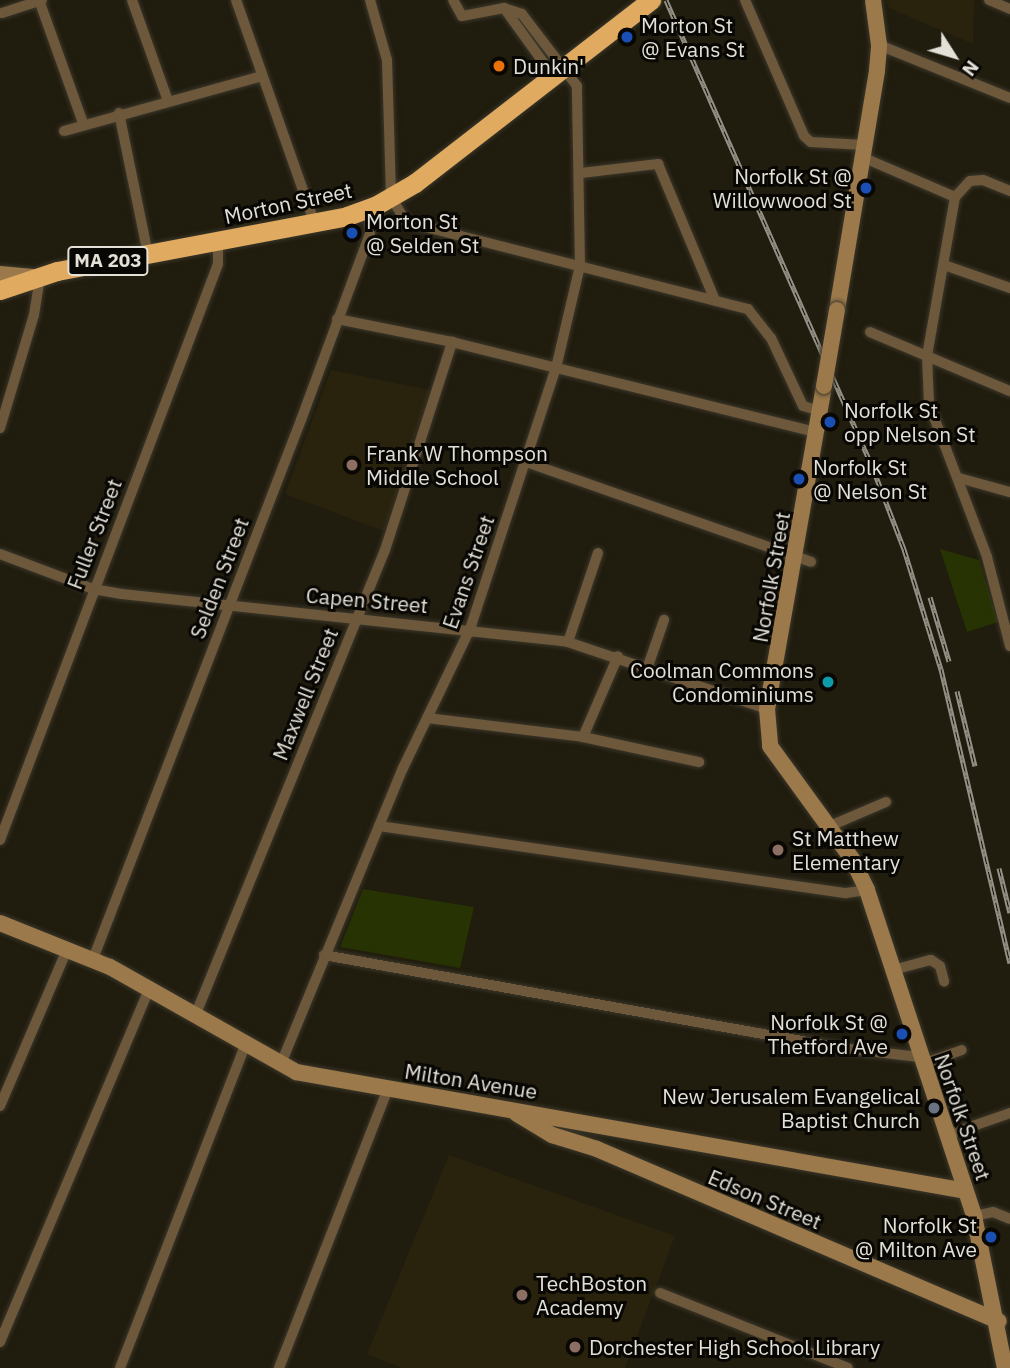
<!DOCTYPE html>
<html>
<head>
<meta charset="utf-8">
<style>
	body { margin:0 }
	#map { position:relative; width:1010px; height:1368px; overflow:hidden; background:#201c0e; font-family:"IBM Plex Sans",sans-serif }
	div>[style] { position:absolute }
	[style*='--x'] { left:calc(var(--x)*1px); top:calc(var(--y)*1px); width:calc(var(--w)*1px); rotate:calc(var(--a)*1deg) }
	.built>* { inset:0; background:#29230e }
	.green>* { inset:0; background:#273302 }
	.roads { filter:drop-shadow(0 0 2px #3b372a) drop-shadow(0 0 2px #3b372a) }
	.street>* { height:10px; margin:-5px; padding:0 5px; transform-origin:5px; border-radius:5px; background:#6d583b }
	.secondary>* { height:16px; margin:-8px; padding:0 8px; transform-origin:8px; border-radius:8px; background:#9b794b }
	.highway>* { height:19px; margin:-9.5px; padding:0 9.5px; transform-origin:9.5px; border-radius:9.5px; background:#e0ab60 }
	.rail>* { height:5px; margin-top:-2.5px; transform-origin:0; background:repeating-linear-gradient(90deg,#080703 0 8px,#959186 0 16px); box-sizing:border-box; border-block:2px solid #959186 }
	.bridges { filter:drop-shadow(0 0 2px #3b372a) drop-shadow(0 0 2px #3b372a) }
	.secondary-bridge>* { height:16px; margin:-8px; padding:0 8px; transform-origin:8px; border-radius:8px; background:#9b794b }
	.dots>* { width:19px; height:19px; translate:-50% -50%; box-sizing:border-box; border:4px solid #080703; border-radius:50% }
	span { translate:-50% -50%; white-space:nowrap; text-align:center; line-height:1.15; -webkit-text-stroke:6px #080703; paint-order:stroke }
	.shield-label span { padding:2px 5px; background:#080703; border:2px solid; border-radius:5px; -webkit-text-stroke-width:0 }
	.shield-label { font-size:19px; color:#e3e0d7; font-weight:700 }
	.poi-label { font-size:21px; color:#e3e0d7 }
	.left { translate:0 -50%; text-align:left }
	.right { translate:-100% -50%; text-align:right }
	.street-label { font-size:21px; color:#e3e0d7 }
	.north { position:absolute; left:919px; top:21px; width:70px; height:70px; -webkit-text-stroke:5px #080703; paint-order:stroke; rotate:127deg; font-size:19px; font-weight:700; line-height:28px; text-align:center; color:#e3e0d7 }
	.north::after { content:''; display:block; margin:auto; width:24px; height:32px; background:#e3e0d7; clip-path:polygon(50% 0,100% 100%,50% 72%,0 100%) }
</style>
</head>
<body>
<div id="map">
	<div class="built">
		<div style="clip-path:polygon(886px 0,974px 0,973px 44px,889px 8px)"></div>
		<div style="clip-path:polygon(331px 370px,430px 390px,384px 531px,285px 494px)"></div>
		<div style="clip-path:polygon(449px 1155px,675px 1236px,625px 1368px,402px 1368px,367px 1354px)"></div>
	</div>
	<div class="green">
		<div style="clip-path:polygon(940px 549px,979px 560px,998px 622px,967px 632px)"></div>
		<div style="clip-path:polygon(363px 889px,474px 907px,460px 968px,340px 947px)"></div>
	</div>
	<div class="roads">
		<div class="street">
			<div style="--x:39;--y:0;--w:131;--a:70.3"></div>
			<div style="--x:132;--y:0;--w:107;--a:70.4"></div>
			<div style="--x:236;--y:0;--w:235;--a:70.6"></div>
			<div style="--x:370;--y:0;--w:62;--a:74.2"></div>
			<div style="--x:387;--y:60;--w:137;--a:88.3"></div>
			<div style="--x:391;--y:197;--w:29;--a:59"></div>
			<div style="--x:406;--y:222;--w:353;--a:14.3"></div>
			<div style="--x:748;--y:309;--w:37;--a:52"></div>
			<div style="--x:771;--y:338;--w:75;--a:64.8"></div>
			<div style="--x:803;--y:406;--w:19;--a:16"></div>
			<div style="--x:745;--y:0;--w:148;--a:66.5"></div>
			<div style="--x:804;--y:136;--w:9;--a:41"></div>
			<div style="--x:811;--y:142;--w:53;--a:3.2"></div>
			<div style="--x:989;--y:0;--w:23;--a:23"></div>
			<div style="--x:504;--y:8;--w:84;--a:54.2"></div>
			<div style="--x:2;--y:13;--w:42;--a:-18"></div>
			<div style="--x:879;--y:45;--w:141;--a:22"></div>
			<div style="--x:119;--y:113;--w:144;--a:78.4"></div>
			<div style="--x:64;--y:131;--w:205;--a:-15.5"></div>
			<div style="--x:862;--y:157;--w:101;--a:23.3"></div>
			<div style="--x:955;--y:197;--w:22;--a:-47"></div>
			<div style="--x:970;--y:181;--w:13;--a:-4"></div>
			<div style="--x:983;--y:180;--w:29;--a:22"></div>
			<div style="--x:581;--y:173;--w:78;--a:-6.7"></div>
			<div style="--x:658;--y:164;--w:145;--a:67.3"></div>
			<div style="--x:955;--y:197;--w:161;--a:100"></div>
			<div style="--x:927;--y:356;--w:48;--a:87.6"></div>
			<div style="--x:929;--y:404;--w:164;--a:69.2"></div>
			<div style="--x:987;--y:557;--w:92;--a:75.5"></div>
			<div style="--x:944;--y:265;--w:70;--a:19.2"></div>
			<div style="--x:337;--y:319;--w:117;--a:11.3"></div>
			<div style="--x:452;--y:342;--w:376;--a:13.9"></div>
			<div style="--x:870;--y:332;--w:152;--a:22.9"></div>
			<div style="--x:0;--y:428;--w:118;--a:-73.3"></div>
			<div style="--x:34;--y:315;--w:39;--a:-81"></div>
			<div style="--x:526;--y:462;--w:302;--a:19.3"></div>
			<div style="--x:959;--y:478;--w:53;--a:15.4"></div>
			<div style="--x:0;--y:554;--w:99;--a:20.6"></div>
			<div style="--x:93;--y:589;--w:29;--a:10"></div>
			<div style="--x:122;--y:594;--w:449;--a:6.1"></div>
			<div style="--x:568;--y:642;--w:210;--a:18.6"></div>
			<div style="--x:568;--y:642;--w:94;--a:-71.4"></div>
			<div style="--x:648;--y:666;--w:49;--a:-70.8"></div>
			<div style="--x:427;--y:718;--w:157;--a:6.9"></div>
			<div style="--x:583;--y:737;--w:88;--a:-66.6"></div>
			<div style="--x:583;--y:737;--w:119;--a:12.2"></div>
			<div style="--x:379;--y:826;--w:472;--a:8.2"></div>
			<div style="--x:846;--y:893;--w:21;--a:-8"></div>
			<div style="--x:830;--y:826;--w:61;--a:-23.2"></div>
			<div style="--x:0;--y:840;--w:616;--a:-69.27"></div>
			<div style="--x:218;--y:264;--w:23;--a:-90"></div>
			<div style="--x:324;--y:955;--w:525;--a:10.2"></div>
			<div style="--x:841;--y:1048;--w:79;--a:6.6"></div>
			<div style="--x:93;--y:959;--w:578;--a:-68.9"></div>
			<div style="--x:301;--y:420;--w:199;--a:-69.7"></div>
			<div style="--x:370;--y:233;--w:24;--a:-92"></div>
			<div style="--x:893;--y:970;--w:39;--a:-15"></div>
			<div style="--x:931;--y:960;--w:11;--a:34"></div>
			<div style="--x:940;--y:966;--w:16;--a:75"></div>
			<div style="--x:195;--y:1016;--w:503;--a:-67.82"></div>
			<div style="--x:385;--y:550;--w:219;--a:-72.1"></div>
			<div style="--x:922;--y:1064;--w:42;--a:-19.3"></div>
			<div style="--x:280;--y:1066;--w:322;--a:-67.6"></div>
			<div style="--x:403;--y:768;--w:154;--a:-64.3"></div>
			<div style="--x:470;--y:629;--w:275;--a:-71.8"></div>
			<div style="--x:556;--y:368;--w:105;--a:-76.8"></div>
			<div style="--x:580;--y:266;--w:180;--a:-91"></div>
			<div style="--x:577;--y:86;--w:91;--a:-127.4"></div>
			<div style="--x:522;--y:14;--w:19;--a:-162"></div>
			<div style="--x:504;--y:8;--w:43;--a:169.2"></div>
			<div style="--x:462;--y:16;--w:18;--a:-119"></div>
			<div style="--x:0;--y:1106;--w:170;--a:-66.8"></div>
			<div style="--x:947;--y:1135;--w:67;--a:-19.2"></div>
			<div style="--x:974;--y:1216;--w:19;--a:-12"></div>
			<div style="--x:993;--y:1212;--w:18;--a:22"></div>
			<div style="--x:660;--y:1293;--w:202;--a:21.7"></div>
			<div style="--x:0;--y:1342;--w:382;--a:-67.1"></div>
			<div style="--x:120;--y:1368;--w:346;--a:-68.8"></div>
			<div style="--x:279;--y:1368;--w:300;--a:-68.7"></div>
		</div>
		<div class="secondary">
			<div style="--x:0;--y:274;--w:33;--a:5"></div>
			<div style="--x:837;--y:310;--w:243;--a:-80.5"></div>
			<div style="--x:877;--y:70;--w:25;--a:-85"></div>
			<div style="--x:879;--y:45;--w:45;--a:-97.6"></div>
			<div style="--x:824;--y:386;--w:328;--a:100"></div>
			<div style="--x:767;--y:709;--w:37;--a:85"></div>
			<div style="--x:770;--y:746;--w:140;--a:54"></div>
			<div style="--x:852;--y:859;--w:34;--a:64"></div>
			<div style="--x:867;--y:890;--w:343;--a:71.8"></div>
			<div style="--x:974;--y:1216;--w:155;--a:78.5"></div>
			<div style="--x:0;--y:923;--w:118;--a:21.8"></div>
			<div style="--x:110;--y:967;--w:214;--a:29.4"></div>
			<div style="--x:296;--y:1072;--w:680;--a:10.07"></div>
			<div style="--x:517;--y:1114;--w:41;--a:31"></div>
			<div style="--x:552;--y:1135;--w:47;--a:17.3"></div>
			<div style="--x:597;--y:1149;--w:437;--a:23.2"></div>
		</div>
		<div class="highway">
			<div style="--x:0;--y:290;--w:60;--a:-18.4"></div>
			<div style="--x:57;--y:271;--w:295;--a:-10.7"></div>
			<div style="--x:347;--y:216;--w:30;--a:-20"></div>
			<div style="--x:375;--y:206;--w:46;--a:-29.9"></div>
			<div style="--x:415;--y:183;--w:299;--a:-37.8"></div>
		</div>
	</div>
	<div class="rail">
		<div style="--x:666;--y:0;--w:510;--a:66.15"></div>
		<div style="--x:872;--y:466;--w:89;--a:68.9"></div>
		<div style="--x:904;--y:549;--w:126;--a:72.9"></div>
		<div style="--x:941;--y:669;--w:302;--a:76.8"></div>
		<div style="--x:930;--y:597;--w:67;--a:73.5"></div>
		<div style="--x:957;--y:691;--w:77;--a:76.5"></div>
		<div style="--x:999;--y:868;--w:46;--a:76.3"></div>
	</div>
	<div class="bridges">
		<div class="secondary-bridge">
			<div style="--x:824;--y:386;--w:77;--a:-80.3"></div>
		</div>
	</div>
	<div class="dots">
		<div style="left:627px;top:37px;background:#1a4fb4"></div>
		<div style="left:499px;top:66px;background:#e8710a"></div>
		<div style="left:866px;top:188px;background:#1a4fb4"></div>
		<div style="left:352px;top:233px;background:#1a4fb4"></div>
		<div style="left:830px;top:422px;background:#1a4fb4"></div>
		<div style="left:352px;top:465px;background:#8d6e63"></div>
		<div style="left:799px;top:479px;background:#1a4fb4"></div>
		<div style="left:828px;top:682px;background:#0f9aa8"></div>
		<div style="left:778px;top:850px;background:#8d6e63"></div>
		<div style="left:902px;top:1034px;background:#1a4fb4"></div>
		<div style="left:934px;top:1108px;background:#6b7280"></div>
		<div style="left:991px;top:1237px;background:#1a4fb4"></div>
		<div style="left:522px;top:1295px;background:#8d6e63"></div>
		<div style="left:575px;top:1347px;background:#8d6e63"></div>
	</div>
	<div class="shield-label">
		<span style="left:108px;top:261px">MA 203</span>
	</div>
	<div class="poi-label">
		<span class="left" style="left:641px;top:37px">Morton St<br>@ Evans St</span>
		<span class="left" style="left:513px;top:66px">Dunkin'</span>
		<span class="right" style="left:852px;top:188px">Norfolk St @<br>Willowwood St</span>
		<span class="left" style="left:366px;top:233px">Morton St<br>@ Selden St</span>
		<span class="left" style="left:844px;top:422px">Norfolk St<br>opp Nelson St</span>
		<span class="left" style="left:366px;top:465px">Frank W Thompson<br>Middle School</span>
		<span class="left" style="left:813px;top:479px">Norfolk St<br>@ Nelson St</span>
		<span class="right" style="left:814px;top:682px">Coolman Commons<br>Condominiums</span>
		<span class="left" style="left:792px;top:850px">St Matthew<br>Elementary</span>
		<span class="right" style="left:888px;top:1034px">Norfolk St @<br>Thetford Ave</span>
		<span class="right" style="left:920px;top:1108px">New Jerusalem Evangelical<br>Baptist Church</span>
		<span class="right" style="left:977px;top:1237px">Norfolk St<br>@ Milton Ave</span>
		<span class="left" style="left:536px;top:1295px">TechBoston<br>Academy</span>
		<span class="left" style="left:589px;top:1347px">Dorchester High School Library</span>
	</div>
	<div class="street-label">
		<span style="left:288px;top:203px;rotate:-12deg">Morton Street</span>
		<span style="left:94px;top:534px;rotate:-69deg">Fuller Street</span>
		<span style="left:468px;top:572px;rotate:-71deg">Evans Street</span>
		<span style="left:771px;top:577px;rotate:-80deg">Norfolk Street</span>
		<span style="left:219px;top:578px;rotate:-69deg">Selden Street</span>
		<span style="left:367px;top:600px;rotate:5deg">Capen Street</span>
		<span style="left:305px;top:694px;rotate:-68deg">Maxwell Street</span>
		<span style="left:471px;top:1081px;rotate:9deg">Milton Avenue</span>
		<span style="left:963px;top:1117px;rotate:71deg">Norfolk Street</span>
		<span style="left:765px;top:1199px;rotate:23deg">Edson Street</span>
	</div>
	<div class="north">N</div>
</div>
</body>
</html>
